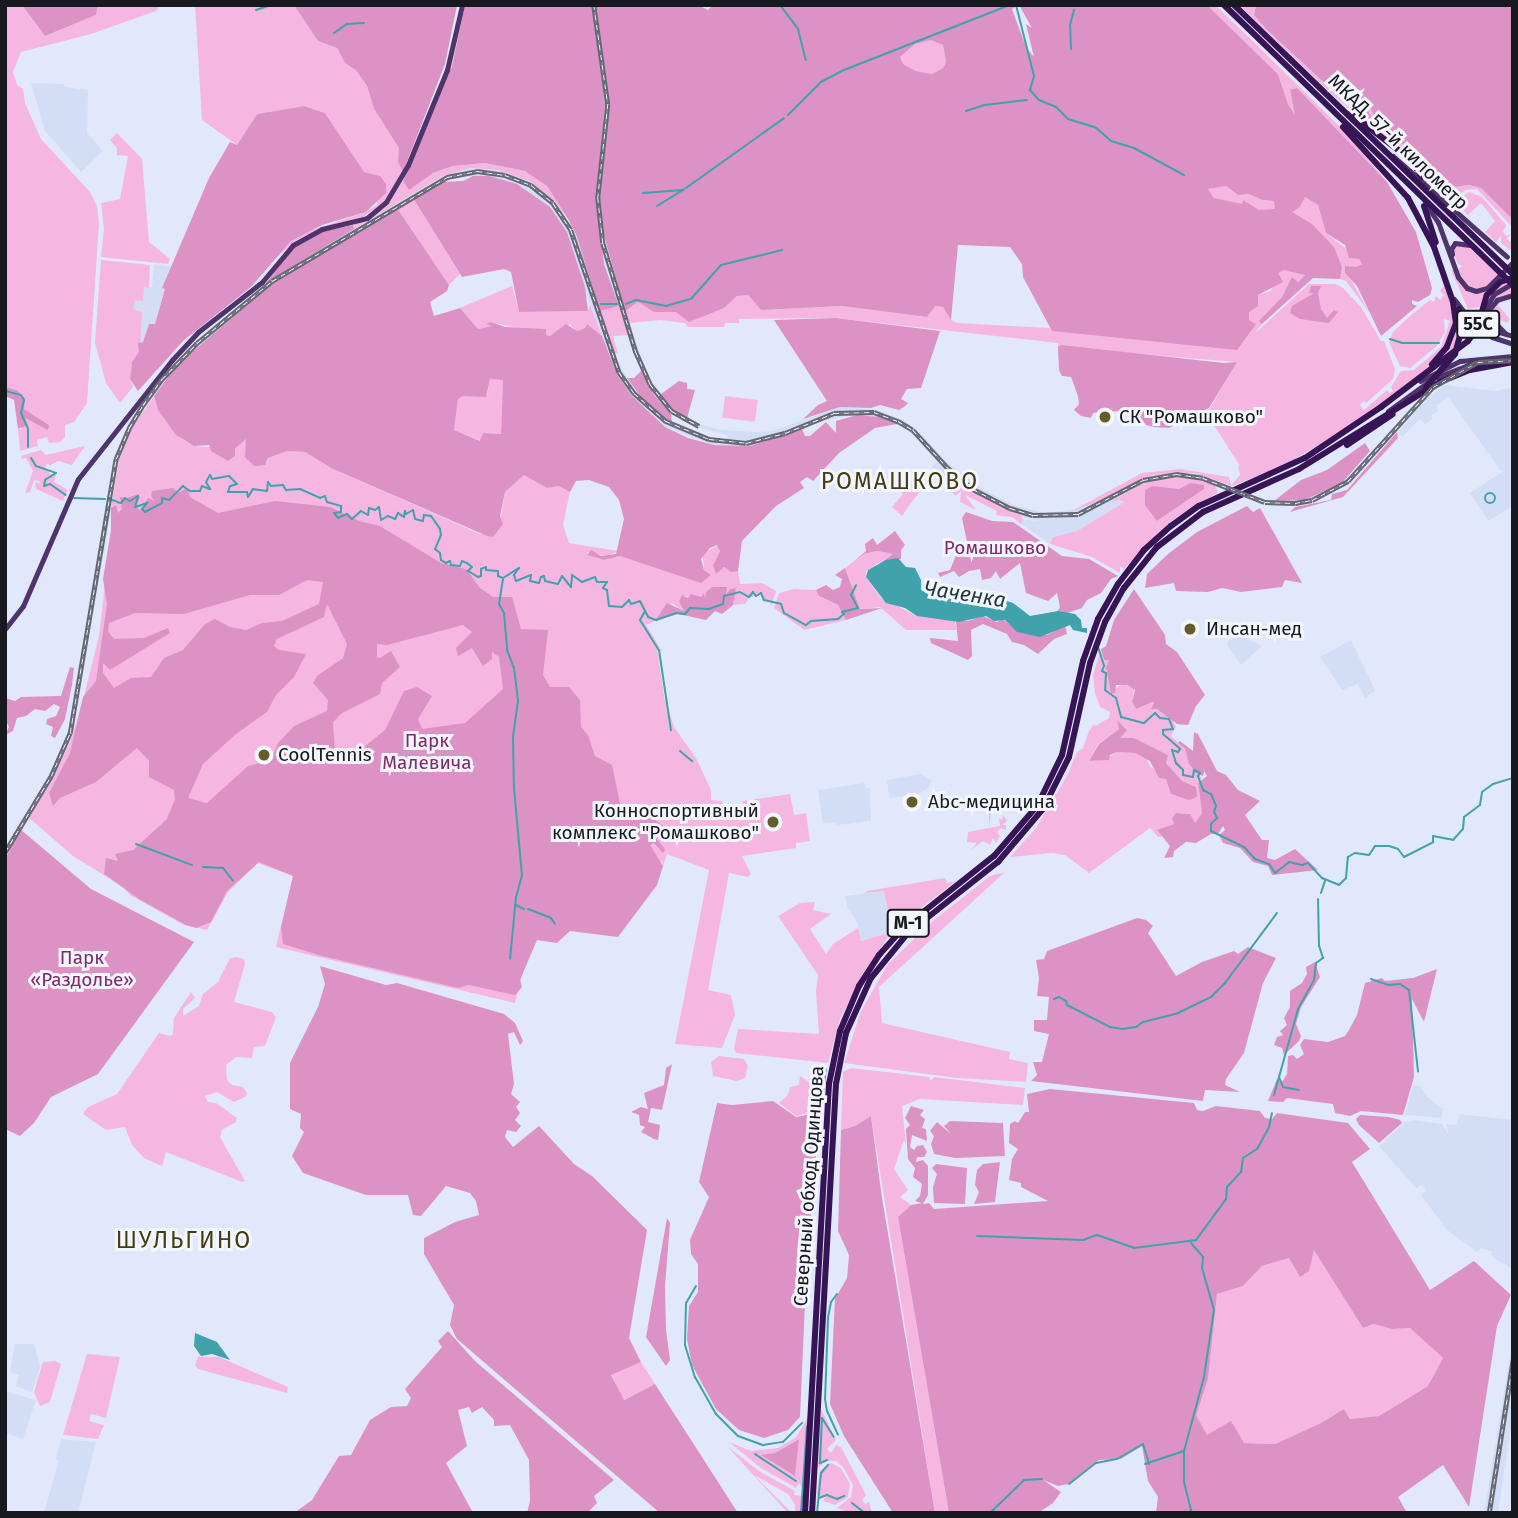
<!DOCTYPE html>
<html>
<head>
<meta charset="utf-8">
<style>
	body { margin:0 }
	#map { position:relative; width:1518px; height:1518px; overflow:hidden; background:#e2e8fb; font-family:"Fira Sans",sans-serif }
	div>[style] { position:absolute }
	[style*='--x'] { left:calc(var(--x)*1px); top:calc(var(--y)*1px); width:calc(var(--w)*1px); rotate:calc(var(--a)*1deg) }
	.built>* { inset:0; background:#d4ddf6 }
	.green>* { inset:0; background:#f6b6e2; transform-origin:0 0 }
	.forest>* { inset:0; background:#dd92c6 }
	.water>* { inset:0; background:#40a2aa }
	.stream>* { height:2px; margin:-1px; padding:0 1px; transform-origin:1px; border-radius:1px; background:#40a2aa }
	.stream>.ring { margin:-1px; padding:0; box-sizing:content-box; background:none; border:2px solid #40a2aa; border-radius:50% }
	.major>* { height:5px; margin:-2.5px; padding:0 2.5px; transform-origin:2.5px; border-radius:2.5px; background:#4f346c }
	.highway>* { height:6px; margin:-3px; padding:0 3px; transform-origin:3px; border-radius:3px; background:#371456 }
	.rail>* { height:4.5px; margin-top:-2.25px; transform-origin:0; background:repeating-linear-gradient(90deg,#f3f6fd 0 5px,#646772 0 10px); box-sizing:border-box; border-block:2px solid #646772 }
	.dots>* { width:19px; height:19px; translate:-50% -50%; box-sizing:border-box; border:4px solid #f3f6fd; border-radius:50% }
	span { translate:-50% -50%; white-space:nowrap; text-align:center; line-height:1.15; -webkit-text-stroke:6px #f3f6fd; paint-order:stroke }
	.shield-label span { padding:2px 5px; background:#f3f6fd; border:2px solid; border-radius:5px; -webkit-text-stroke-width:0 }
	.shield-label { font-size:18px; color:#17191f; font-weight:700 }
	.street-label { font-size:19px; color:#17191f }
	.poi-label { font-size:19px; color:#17191f }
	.left { translate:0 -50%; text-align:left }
	.right { translate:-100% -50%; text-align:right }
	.park-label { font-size:19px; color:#80296b }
	.water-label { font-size:21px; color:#22393a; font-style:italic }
	.quarter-label { font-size:23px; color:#423c12; letter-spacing:2px }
	.frame { position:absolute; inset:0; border:7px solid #17191f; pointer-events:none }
</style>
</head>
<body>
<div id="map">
	<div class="built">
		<div style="clip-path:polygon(593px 5px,609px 105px,609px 261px,647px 374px,658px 393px,673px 409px,695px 423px,722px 430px,758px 432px,773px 431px,840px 407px,878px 410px,903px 420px,917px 430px,946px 461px,981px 488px,1011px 504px,1044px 513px,1087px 508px,1143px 479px,1164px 472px,1201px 474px,1262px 499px,1290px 502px,1349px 478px,1420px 398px,1460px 368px,1513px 357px,1513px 363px,1487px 363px,1437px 386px,1358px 473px,1323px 498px,1296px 504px,1274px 505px,1246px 498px,1220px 486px,1180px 476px,1165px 477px,1150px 480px,1115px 501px,1125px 502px,1077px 531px,1053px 537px,1050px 544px,1021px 524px,1023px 519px,1041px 522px,1018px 516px,1018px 513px,981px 496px,951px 474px,944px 480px,932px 466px,938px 462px,920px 441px,908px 430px,879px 417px,846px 416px,812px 424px,784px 437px,750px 446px,714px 445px,665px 427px,632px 396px,618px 376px,590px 305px,567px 232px,550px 207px,517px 184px,490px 176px,460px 177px,441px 182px,414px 196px,273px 283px,178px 364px,145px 406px,117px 467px,104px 554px,99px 554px,120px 443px,145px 400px,178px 359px,272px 278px,406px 196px,441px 177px,470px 168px,498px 170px,519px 176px,555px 202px,576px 234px,614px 354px,635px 392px,672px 423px,699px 435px,727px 440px,727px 435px,693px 426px,671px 413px,654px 395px,641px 371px,612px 279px,604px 264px,596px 196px,605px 105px)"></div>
		<div style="clip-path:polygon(31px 83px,64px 84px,64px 87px,88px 90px,87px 133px,103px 151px,81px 172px,45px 131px)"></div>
		<div style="clip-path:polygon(154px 264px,172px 267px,163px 288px,165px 289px,155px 324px,149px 324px,143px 343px,140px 343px,142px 312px,133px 310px,135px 299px,142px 301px,143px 287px,152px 287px)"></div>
		<div style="clip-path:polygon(1445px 385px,1496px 391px,1513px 387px,1513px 506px,1488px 521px,1470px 493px,1504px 471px,1500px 470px,1448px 397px,1436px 406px,1439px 410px,1431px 416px,1433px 419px,1425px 424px,1420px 419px,1402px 437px,1398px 433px,1427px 398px)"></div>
		<div style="clip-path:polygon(1238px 634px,1262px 646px,1241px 665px,1226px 643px)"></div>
		<div style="clip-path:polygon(1351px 640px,1375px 690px,1365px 698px,1358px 684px,1342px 690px,1320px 657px)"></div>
		<div style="clip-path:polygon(920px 774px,932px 781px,928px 788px,916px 795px,889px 798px,887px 780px)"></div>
		<div style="clip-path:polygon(865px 783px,866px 788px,870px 788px,871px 821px,837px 825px,836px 822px,823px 823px,818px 790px)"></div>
		<div style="clip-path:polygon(884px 891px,892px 933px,860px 941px,858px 924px,847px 907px,845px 896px)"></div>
		<div style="clip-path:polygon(1413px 1086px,1420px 1086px,1426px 1096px,1443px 1109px,1441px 1118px,1405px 1115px)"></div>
		<div style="clip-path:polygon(1460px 1114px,1513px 1120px,1513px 1269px,1495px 1259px,1491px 1255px,1493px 1252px,1481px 1248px,1477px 1252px,1446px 1229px,1421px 1195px,1426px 1191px,1422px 1185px,1416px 1188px,1379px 1146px,1405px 1122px,1413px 1120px,1442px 1124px,1449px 1135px,1446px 1124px,1456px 1125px)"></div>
		<div style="clip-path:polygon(1513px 1338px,1513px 1414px,1498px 1513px,1484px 1513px)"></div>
		<div style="clip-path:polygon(15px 1344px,33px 1344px,35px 1346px,40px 1367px,32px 1392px,16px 1386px,19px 1375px,10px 1372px)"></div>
		<div style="clip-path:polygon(5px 1391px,36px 1400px,23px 1439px,5px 1433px)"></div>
		<div style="clip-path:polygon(61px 1439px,96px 1442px,78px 1513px,44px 1512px,59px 1461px,56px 1459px)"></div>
	</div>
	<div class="green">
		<div style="clip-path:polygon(5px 5px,22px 5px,45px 36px,96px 15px,98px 5px,160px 5px,156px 11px,91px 34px,21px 52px,13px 72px,17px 85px,23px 89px,25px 103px,41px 139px,90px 192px,97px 206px,99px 223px,87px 403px,74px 422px,65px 425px,65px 437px,60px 442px,49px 443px,47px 437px,37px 440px,38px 446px,20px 451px,18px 429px,21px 430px,24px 418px,43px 426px,49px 425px,24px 409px,17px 390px,5px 387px)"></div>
		<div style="clip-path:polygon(195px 5px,294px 5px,318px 41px,337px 48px,345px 63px,356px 69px,367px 86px,374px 109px,399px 148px,398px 162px,403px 172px,382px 204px,363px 217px,318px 229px,297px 240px,277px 257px,291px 241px,304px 233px,366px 212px,377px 205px,380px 176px,364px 173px,325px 113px,304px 106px,257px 114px,237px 145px,202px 120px)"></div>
		<div style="clip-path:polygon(1207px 5px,1215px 5px,1266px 54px,1346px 133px,1387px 182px,1297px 89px,1290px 91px,1296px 116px,1288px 104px,1278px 74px)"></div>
		<div style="clip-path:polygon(1239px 5px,1256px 5px,1254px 15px,1266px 29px,1367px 122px,1365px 105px,1369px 106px,1382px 131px,1407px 147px,1438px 188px,1469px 185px,1481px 188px,1513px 220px,1513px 228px,1477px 189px,1466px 190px,1448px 203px,1426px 187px,1417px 164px,1335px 97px)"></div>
		<div style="clip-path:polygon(931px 40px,943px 45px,946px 62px,943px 68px,932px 74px,916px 71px,903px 64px,900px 57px,915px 44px)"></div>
		<div style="clip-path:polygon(117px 133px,142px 159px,149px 242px,170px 259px,168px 264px,101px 257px,104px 229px,101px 203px,120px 199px,128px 156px,117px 155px,117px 148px,110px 140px)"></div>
		<div style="clip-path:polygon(485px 163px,525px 171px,537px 178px,547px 186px,568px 219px,555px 202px,529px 181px,498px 170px,470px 168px,441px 177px,354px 229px,353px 225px,383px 208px,403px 181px,409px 189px,433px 173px,453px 166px)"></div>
		<div style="clip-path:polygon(1226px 186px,1238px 195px,1249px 194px,1262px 200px,1275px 201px,1276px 210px,1259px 210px,1214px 198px,1208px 189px)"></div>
		<div style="clip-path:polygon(1469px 192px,1482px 197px,1506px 225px,1503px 232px,1506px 236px,1511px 234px,1507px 238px,1510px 242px,1513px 240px,1513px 252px,1501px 243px,1501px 236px,1496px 242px,1485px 232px,1495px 221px,1481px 203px,1468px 215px,1461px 208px,1461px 198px)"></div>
		<div style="clip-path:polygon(1305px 197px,1318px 205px,1326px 233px,1359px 259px,1362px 264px,1349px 276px,1369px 312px,1346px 281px,1340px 279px,1342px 267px,1291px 211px,1300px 207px)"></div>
		<div style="clip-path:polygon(413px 198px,460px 274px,449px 285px,397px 208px)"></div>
		<div style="clip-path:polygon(1455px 246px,1468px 246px,1513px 289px,1513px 297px,1505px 298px,1498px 305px,1510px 319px,1507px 323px,1492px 316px,1491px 312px,1497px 302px,1495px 298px,1489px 298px,1484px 306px,1468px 309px,1451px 270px,1456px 271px,1462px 266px,1458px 264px,1453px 252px)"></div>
		<div style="clip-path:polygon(101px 260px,150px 265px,149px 288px,144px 287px,143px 301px,135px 300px,133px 309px,142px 312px,140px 353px,132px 362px,130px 379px,133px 387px,120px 403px,106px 383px,95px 343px)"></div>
		<div style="clip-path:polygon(1284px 270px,1306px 274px,1298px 282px,1293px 278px,1282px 297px,1260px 321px,1262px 324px,1254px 334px,1309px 284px,1335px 284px,1343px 288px,1361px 307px,1381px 341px,1384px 341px,1395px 369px,1393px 379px,1366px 403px,1364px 401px,1360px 405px,1364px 410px,1387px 390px,1390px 393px,1393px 391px,1391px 387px,1401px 371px,1414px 370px,1441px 347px,1450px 321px,1444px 319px,1445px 332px,1437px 346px,1410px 368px,1400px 366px,1389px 342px,1393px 332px,1410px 316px,1430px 300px,1434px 302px,1436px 296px,1440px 300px,1444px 295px,1440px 291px,1444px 286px,1440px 274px,1458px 313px,1458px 337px,1464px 337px,1459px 352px,1372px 415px,1282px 466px,1232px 486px,1194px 473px,1153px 475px,1111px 497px,1070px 512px,1142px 473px,1181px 469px,1229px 477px,1231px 485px,1240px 475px,1238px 466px,1240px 466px,1207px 414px,1236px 362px,1058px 347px,1058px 343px,836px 318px,739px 319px,739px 323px,725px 323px,724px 327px,688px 327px,685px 323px,661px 320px,629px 323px,625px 311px,638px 302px,655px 312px,724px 308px,737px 296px,748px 295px,761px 310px,842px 306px,927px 317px,934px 306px,943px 307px,951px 320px,957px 323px,1050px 328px,1052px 331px,1255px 324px,1249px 320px,1249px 311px,1258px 295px,1271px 291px,1277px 273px)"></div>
		<div style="clip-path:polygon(512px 286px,519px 312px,588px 311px,590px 305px,602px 336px,587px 324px,585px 328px,576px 331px,570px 324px,550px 336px,491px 322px,493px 326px,478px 329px,460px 308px)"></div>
		<div style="clip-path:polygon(619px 306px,629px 335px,613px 336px,618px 353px,614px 354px,600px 311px)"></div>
		<div style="clip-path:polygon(490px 379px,503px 380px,501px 434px,483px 433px,481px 441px,454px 430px,458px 399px,463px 396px,487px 395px)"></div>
		<div style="clip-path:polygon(162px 385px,154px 396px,158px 410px,180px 438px,194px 446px,235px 449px,246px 439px,258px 465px,267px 463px,268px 458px,287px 451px,305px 452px,331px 468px,480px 534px,499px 528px,505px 492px,524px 474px,547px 488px,559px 486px,570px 492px,563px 525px,569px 543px,618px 551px,607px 556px,587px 552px,587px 555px,604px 560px,620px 556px,701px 582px,711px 575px,704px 570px,703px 554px,718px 545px,720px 551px,713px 565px,738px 571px,740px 584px,762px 583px,776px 591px,771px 607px,770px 601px,763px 601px,760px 594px,749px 598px,745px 604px,733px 605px,735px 588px,726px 595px,722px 588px,705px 600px,685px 596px,679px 602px,684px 612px,672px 603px,655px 621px,646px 625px,664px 654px,647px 632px,657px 648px,665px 702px,665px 699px,674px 727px,696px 758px,711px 790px,711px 800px,722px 801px,725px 818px,740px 816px,743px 801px,790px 794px,794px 815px,806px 813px,810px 841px,796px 843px,796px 848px,742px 856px,751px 874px,748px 877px,729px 873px,708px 990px,731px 995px,735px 1015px,722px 1048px,675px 1044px,709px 870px,667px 854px,663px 866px,662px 861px,566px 927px,531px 938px,515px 1003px,276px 947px,293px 876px,258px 863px,228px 892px,207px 930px,184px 925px,130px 895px,123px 887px,73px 856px,28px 817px,50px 783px,71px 740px,83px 700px,99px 636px,114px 506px,111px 508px,120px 455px,132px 427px)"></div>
		<div style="left:725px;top:396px;width:33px;height:22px;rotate:7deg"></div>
		<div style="clip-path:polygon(85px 446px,72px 465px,58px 461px,49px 466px,48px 463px,45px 467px,50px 474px,56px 475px,54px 482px,68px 490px,63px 501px,36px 489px,35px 482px,40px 484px,39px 481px,34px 480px,30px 492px,25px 493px,33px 471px,26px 458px,22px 459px,21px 456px,41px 450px,46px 455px)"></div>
		<div style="clip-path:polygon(951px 474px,981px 496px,1019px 513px,1023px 519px,1021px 524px,1012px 517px,1000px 516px,996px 515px,997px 511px,965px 495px,976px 510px,960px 502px,961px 491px,955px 496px,944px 480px)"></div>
		<div style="clip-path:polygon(905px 476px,922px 488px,902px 516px,892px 507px,903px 494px,897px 488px)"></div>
		<div style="clip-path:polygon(evenodd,1180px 476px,1204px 480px,1225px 488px,1215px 486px,1218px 492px,1169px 523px,1124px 569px,1120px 566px,1120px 573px,1092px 557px,1050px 544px,1053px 537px,1077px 531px,1125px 502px,1119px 500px,1111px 502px,1134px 488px,1150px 480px,1180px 476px,1190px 483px,1204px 489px,1157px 521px,1145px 490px,1152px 487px,1179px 489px,1190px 483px)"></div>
		<div style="clip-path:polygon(877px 551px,893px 554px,866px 571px,867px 579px,881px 598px,917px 616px,954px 619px,957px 630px,906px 630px,880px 607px,860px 609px,845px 568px,864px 554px)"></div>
		<div style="clip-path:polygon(794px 589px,816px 590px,822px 598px,838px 605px,846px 620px,804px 630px,774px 608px,779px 593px)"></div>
		<div style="clip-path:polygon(evenodd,1101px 649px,1104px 660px,1109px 660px,1106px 671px,1114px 689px,1123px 684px,1134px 689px,1132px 702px,1136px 709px,1151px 702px,1171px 717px,1176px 727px,1171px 736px,1185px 749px,1190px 766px,1202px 778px,1198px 783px,1202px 813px,1194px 824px,1190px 814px,1176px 813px,1172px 818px,1174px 824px,1158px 830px,1162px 837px,1158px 837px,1150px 828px,1089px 873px,1065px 855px,1052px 853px,1010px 857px,1036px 828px,1067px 776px,1077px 752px,1083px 748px,1089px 731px,1094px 724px,1095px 726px,1109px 718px,1110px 712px,1100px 707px,1095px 693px,1093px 675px,1101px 649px,1118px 721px,1126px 728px,1120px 738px,1134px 738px,1168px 755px,1165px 761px,1176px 775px,1182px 781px,1196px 787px,1193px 797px,1172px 795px,1166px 779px,1150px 766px,1146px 758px,1135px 753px,1117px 752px,1104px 760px,1089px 761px,1098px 744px,1119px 729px,1118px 721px)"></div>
		<div style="clip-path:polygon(989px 810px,991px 814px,989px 828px,1000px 826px,999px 818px,1002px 820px,1003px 815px,1007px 821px,1002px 825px,1006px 825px,1006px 830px,1001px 828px,997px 832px,1000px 836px,996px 843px,993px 838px,990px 845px,983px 841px,971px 850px,977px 843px,967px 842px,968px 832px,989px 828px)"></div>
		<div style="clip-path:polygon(1005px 872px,879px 987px,882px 1023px,1010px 1052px,1009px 1059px,1028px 1063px,1026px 1082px,957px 1078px,844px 1063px,861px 1011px,888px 964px,933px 921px,990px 876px)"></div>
		<div style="clip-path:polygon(945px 878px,947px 883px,956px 881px,908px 918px,906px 916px,900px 921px,902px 924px,889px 936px,863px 973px,840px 1019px,828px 1063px,736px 1053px,734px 1049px,738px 1029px,819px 1034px,816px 991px,818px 975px,778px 916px,800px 903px,815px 902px,813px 910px,831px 914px,810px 929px,826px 954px,833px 944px,858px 928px,861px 941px,892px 932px,884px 891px,865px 893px,867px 891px)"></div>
		<div style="clip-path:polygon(237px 957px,244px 959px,245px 964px,234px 1002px,272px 1012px,276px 1017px,265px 1046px,254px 1047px,252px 1058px,236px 1057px,226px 1065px,227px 1080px,232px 1085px,243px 1087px,247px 1094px,245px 1097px,234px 1102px,217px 1092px,205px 1096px,208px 1102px,216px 1103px,237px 1118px,236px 1122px,222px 1130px,220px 1137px,245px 1181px,242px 1182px,166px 1152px,162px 1166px,144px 1158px,132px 1145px,125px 1127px,106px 1130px,83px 1114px,88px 1107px,117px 1094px,159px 1033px,170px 1036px,173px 1034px,174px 1018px,191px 992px,195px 998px,183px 1009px,183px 1016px,199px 1006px,203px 994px,218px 982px,230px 958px)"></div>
		<div style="clip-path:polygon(719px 1056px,744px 1059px,748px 1066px,745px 1078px,737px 1081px,713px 1076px,711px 1062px)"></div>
		<div style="clip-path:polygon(851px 1068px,929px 1077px,931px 1081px,934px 1077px,1025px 1088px,1023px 1105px,920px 1099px,902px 1106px,906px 1144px,904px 1140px,894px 1169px,908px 1190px,900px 1197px,911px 1205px,898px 1217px,949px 1513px,935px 1513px,871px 1116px,855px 1126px,841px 1130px,843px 1072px)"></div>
		<div style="clip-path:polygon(800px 1076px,814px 1085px,817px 1108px,816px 1111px,796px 1116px,779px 1103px,788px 1095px,790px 1087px,799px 1085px)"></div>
		<div style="clip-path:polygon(1314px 1249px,1363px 1328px,1375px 1324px,1392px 1329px,1410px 1328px,1443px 1358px,1428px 1386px,1379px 1416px,1350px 1419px,1344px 1409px,1321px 1423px,1275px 1444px,1244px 1443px,1207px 1435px,1195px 1415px,1208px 1379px,1217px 1294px,1243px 1286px,1262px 1266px,1289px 1258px,1300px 1276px)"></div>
		<div style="clip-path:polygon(87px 1354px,120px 1357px,106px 1418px,91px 1414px,89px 1421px,104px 1425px,98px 1439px,63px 1435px)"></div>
		<div style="clip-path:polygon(198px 1357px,219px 1357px,288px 1387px,287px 1393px,198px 1369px,195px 1365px)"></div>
		<div style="clip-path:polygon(55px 1361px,61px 1364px,50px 1402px,40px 1406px,34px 1392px,43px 1362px)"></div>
		<div style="clip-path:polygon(641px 1362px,655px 1384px,623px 1400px,611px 1374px)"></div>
		<div style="clip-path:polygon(821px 1409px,836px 1440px,827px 1449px,831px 1453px,836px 1445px,841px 1447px,866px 1495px,862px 1500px,865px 1504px,869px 1502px,872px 1513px,850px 1513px,837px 1508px,851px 1497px,853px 1485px,843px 1467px,836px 1461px,827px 1461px,818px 1468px)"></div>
		<div style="clip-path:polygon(evenodd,808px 1417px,803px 1489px,799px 1483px,796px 1488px,761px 1468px,729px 1442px,751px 1451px,778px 1448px,796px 1437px,808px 1417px,798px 1439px,795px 1476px,762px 1455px,775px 1453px,798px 1439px)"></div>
		<div style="clip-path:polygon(727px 1446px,759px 1471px,795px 1491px,794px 1495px,803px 1496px,802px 1513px,795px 1513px,795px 1505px,788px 1494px,754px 1475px,792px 1513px,788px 1513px)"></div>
		<div style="clip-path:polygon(831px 1463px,841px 1468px,850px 1484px,848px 1497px,835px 1505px,823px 1501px,826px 1496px,818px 1498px,817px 1493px,820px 1470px)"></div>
	</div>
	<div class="forest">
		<div style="clip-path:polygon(22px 5px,98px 5px,96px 15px,45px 36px)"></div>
		<div style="clip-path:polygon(294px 5px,457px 5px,445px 64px,403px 172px,398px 162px,399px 148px,374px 109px,367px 86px,356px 70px,345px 63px,337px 48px,318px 41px)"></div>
		<div style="clip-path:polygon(465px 5px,593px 5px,605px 105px,596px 196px,604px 264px,619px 306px,600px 311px,576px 234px,568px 219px,547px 186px,525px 171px,485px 163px,453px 166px,433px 173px,409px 190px,403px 181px,452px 66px)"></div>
		<div style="clip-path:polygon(evenodd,595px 5px,698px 5px,708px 10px,713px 5px,1018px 5px,1012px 9px,1026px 47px,1034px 57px,1026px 24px,1032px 28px,1019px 5px,1207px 5px,1278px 74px,1288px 104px,1295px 115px,1290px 90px,1297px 88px,1387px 182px,1416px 232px,1432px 288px,1430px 295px,1418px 302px,1412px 300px,1412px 304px,1417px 306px,1381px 336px,1357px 286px,1345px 273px,1345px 266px,1356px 267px,1362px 264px,1359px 259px,1349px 258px,1345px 245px,1326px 233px,1318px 205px,1305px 197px,1300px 207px,1292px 212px,1312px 224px,1334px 247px,1342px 267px,1340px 279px,1313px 278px,1262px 324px,1259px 321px,1282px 297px,1292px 277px,1298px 282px,1305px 275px,1284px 270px,1278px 273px,1283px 282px,1258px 295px,1258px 306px,1249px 312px,1249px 320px,1256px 324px,1237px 350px,1052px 331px,1023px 277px,1022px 264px,1010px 247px,958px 245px,951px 320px,943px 307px,935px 306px,927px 317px,842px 306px,761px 310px,748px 295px,737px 296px,724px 308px,689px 322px,676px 312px,654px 312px,638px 302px,625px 311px,602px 228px,600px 198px,609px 106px,595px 5px,931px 40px,943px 45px,946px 62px,943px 68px,932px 74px,916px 71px,903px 64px,900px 57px,915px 44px,931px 40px,595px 5px,1226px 186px,1238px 195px,1249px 194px,1262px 200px,1274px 201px,1275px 209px,1259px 210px,1243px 200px,1242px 204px,1214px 198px,1208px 189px,1226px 186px)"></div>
		<div style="clip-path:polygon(1256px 5px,1513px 5px,1513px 220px,1481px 188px,1469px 185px,1438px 189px,1407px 147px,1382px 131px,1369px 106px,1365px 106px,1372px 118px,1367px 122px,1266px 29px,1254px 15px)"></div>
		<div style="clip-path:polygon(304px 106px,325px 113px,364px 172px,380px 176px,386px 184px,386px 193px,366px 212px,322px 225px,291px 241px,251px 287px,184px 340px,138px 391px,130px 379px,132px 362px,139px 352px,138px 343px,143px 342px,149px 324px,155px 324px,165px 289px,162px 288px,209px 178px,230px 142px,237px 145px,257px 114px)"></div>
		<div style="clip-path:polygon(473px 176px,490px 176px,517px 184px,550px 207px,567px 232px,585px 287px,588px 311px,519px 312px,511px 272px,504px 269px,462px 277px,413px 198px,441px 182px,463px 181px)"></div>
		<div style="clip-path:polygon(evenodd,397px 208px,449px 285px,447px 291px,430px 302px,434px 316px,460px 308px,478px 329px,492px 326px,486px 324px,491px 322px,505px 327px,546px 329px,546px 335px,550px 336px,566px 324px,577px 331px,585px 328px,587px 324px,602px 336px,618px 376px,632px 396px,665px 427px,688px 438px,714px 445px,750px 446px,802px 429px,805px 436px,810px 436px,826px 422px,836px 433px,836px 421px,857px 415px,879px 417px,897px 424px,875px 428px,839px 453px,813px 481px,807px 477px,800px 482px,804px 488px,776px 506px,742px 541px,738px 571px,731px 572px,724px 567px,716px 574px,713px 565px,720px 551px,717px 545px,710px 548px,701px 559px,704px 570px,711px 575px,701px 583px,620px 556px,604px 560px,587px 555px,591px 550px,601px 556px,616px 554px,624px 519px,619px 500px,609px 487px,589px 480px,576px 481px,570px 492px,559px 486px,547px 488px,524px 475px,505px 492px,500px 516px,503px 524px,493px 537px,487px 536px,331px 468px,305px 452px,287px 451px,268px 458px,265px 465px,254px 466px,245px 457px,246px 439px,235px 449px,235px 456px,228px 461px,211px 451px,209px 445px,194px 446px,176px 435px,158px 410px,154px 396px,178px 364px,273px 283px,397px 208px,490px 379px,503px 380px,501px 434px,483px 433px,480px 441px,454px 430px,458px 399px,463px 396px,486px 397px,490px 379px)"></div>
		<div style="clip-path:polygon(353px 225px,354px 229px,266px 283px,293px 248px,320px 232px)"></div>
		<div style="clip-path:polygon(1311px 286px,1321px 286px,1318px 293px,1321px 309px,1327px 318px,1334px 310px,1338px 312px,1329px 323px,1300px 319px,1290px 313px,1292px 306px,1314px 293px,1309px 293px)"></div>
		<div style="clip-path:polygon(836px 318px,940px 331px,921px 388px,907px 389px,901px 399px,908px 403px,904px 407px,899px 410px,880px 405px,871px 408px,840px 407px,803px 419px,818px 405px,827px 401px,774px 320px)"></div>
		<div style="clip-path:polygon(1061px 345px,1224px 363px,1237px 362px,1209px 408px,1169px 428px,1154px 427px,1138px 423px,1134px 410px,1093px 413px,1091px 418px,1081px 416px,1074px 410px,1079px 404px,1078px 396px,1071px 377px,1062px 376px,1059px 370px,1058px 347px)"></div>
		<div style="clip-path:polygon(641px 371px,654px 395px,671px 413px,672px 423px,644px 401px,627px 378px,634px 378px)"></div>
		<div style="clip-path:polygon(679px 381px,687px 383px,687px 389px,695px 390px,687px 418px,673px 409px,657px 391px,661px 394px)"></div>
		<div style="clip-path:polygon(5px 387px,17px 390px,25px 399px,24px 409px,49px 425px,48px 430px,25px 418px,28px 425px,18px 429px,14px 400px,5px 396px)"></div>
		<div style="clip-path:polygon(1397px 432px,1398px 438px,1343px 497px,1290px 512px,1295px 507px,1331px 500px,1332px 494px,1347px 490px)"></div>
		<div style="clip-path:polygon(1365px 443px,1370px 451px,1341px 484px,1304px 500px,1274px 501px,1301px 480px,1327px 470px)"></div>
		<div style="clip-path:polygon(1190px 483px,1204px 485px,1204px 489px,1157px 521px,1145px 505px,1145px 490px,1152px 486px,1179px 489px)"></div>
		<div style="clip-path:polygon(evenodd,173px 488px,178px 493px,187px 488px,190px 497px,218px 513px,275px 501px,330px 507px,359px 521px,380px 526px,441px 563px,466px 569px,480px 588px,493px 597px,512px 597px,521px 629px,548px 630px,543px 675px,550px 687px,569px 687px,580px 700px,581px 727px,588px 735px,595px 756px,612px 765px,621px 808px,643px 811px,663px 826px,661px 833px,645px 832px,650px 838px,655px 837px,665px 849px,663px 853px,654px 843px,650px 845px,663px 866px,657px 885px,618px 937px,570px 931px,557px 943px,537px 940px,520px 980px,522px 987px,515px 995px,469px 985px,458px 988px,322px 956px,283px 944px,281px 927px,293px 876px,259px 862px,227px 891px,211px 922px,196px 928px,186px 925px,139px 899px,104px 874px,106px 858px,118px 861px,115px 854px,133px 850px,167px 819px,175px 799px,174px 790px,149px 777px,149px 761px,137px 748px,96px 782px,60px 798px,53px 806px,49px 793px,70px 753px,83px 697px,96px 681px,107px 604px,103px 579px,111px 530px,111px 508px,116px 505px,118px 513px,122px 509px,120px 497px,127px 498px,138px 494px,140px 498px,136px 506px,140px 511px,148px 498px,154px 501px,151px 496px,152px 491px,173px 488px,307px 580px,323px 582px,319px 604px,282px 621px,262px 623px,246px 630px,230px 627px,215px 619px,205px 624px,183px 650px,164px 658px,151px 677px,131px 678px,114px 688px,103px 673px,103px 663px,110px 670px,170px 633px,168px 628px,144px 638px,114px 639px,108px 631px,109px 623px,135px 613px,184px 614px,250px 595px,279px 595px,307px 580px,173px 488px,327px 604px,347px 644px,343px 658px,317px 676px,313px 683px,328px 700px,327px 711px,294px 726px,278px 743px,271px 760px,248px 766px,207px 803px,188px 798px,203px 764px,236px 734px,267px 712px,276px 695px,294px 677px,306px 654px,279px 650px,274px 646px,277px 639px,324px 617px,327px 604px,173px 488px,463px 625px,472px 632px,456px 648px,458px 656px,472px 648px,483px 666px,492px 659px,492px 652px,499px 657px,503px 689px,465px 723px,422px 729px,418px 719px,432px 696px,417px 687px,404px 691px,385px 730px,359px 751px,335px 751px,333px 722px,342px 713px,380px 694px,382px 683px,400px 667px,391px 651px,380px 658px,377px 657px,377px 644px,387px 645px,463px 625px)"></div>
		<div style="clip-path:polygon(1247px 506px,1253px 512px,1260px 508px,1302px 583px,1285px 580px,1282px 587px,1241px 592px,1222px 588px,1208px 592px,1176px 591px,1174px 583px,1145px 588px,1147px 574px,1168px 554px,1197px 532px)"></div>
		<div style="clip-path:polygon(966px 512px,992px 521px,1013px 522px,1062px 556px,1089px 559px,1118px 576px,1111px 579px,1101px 593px,1087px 600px,1082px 608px,1064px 614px,1057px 612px,1060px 607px,1057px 593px,1048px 601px,1026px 593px,1020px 563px,1000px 579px,996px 571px,991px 578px,982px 580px,980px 569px,969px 571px,959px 577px,954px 571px,940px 577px,938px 573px,950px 570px,957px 553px,968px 547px,962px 518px)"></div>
		<div style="clip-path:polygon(895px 531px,905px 545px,901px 550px,901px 559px,880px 563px,893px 554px,877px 551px,864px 554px,853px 562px,866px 551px,865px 544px,873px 538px,877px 545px)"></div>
		<div style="clip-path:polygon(845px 568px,860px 609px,882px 608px,846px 620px,838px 605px,819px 596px,816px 590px,826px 585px,833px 590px,840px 587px,842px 579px,835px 575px)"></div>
		<div style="clip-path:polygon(712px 587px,727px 587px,726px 595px,730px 589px,736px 588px,733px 605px,722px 614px,715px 611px,706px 620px,678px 614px,655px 621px,667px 603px,684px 611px,679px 602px,682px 595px,688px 598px,691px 594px,701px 597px,704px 593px,705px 599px,706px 592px)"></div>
		<div style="clip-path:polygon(1134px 589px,1165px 635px,1166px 644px,1177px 652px,1205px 695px,1196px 706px,1188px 725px,1177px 724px,1157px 709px,1151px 709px,1154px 703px,1152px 702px,1136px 709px,1132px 702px,1135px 690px,1127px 685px,1116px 685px,1115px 693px,1111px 693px,1106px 668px,1109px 660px,1104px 660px,1101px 649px,1106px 646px,1114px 620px)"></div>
		<div style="clip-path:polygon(983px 616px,997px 622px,1002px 619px,1020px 632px,1047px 635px,1065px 626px,1067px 634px,1054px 639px,1038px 654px,1024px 645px,1012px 642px,1007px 634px,983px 624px,971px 630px,972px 656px,968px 660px,931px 643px,930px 638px,958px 641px,956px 621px,968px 621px)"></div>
		<div style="clip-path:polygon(70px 667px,74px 668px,72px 685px,65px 719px,55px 738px,51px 736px,53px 727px,46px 724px,47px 719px,56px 716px,60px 707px,54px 704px,45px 711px,35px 709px,26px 716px,17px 718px,13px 731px,5px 735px,9px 727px,5px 719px,5px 698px,15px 701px,21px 697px,61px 696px)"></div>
		<div style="clip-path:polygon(1117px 720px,1127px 730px,1120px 738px,1134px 738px,1168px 755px,1166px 763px,1182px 781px,1196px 787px,1197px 797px,1189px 800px,1171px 794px,1166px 779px,1159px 778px,1150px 761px,1135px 753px,1117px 752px,1110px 755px,1109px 760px,1089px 761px,1099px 744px,1119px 729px)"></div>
		<div style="clip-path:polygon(1194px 732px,1198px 734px,1217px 771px,1226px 775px,1238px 790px,1260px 801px,1245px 815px,1262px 840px,1269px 840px,1267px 858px,1275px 860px,1295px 849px,1318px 870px,1272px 875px,1268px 866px,1253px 862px,1240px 848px,1223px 843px,1219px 835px,1225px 830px,1223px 826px,1218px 834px,1211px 834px,1196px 843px,1186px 842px,1174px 851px,1173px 857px,1164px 858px,1170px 846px,1157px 830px,1174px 824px,1172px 818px,1176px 813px,1190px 814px,1195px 823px,1202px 813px,1198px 783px,1207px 776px,1204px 771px,1203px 776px,1196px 773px,1189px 764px,1185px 749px,1178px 743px,1180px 741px,1193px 751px)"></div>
		<div style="clip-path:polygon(20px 829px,91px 889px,194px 942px,98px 1074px,51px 1097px,34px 1123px,20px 1136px,5px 1129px,5px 860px)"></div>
		<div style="clip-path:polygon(1137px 918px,1146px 920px,1153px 926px,1148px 933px,1176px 976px,1202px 962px,1234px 951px,1238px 954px,1248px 947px,1276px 958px,1263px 983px,1244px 1053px,1226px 1079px,1225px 1085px,1240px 1092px,1205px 1090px,1203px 1101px,1031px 1081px,1037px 1075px,1033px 1062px,1042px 1062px,1049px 1034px,1034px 1031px,1034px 1020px,1047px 1020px,1049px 997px,1037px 996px,1039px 978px,1036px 960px,1044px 959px,1047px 951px)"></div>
		<div style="clip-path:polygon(1315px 962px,1320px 977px,1301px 1007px,1296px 1024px,1301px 1036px,1299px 1041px,1284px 1055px,1282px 1048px,1274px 1045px,1277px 1037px,1283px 1035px,1280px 1031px,1287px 1025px,1284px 1018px,1290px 1007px,1290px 991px,1302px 983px,1307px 974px,1306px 967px)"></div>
		<div style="clip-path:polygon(320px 966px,386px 985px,397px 983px,504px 1014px,515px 1023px,523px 1041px,520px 1045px,514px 1032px,508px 1034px,514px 1084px,511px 1094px,520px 1102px,516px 1107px,520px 1113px,515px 1120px,521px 1126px,516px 1132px,507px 1130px,505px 1137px,513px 1147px,539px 1126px,574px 1164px,592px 1176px,647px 1230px,629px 1338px,641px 1362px,611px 1375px,624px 1400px,655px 1384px,738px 1513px,660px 1513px,457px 1339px,450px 1325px,454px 1305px,424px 1254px,424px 1238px,455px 1222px,479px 1215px,476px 1201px,470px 1193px,446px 1186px,421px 1216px,413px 1215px,408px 1195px,366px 1195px,303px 1173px,292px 1156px,304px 1132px,300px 1128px,301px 1114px,290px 1109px,290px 1063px,318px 1007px,325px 984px)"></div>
		<div style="clip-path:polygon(1437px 969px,1424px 1022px,1412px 999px,1414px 1077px,1403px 1115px,1361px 1111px,1350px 1116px,1335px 1113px,1333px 1104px,1287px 1098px,1283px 1102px,1268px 1101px,1277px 1079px,1282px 1082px,1287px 1074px,1288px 1056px,1293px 1055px,1297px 1059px,1304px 1054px,1300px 1045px,1304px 1039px,1328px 1042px,1345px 1036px,1349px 1030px,1357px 1015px,1365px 983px,1382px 978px,1385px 981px,1413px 978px)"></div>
		<div style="clip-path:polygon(672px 1064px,662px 1110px,651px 1108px,648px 1122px,660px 1125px,658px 1140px,654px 1139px,641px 1132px,645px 1127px,640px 1125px,639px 1115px,631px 1112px,641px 1107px,648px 1109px,644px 1093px,664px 1085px,666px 1068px)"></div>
		<div style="clip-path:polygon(evenodd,1050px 1089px,1194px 1103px,1197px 1110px,1203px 1111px,1216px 1106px,1260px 1111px,1265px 1118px,1272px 1119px,1277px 1113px,1348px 1123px,1370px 1149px,1352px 1162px,1430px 1290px,1474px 1261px,1511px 1295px,1497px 1326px,1469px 1507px,1443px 1465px,1398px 1497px,1407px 1513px,1156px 1513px,1158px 1497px,1148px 1481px,1142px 1446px,1121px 1459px,1099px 1460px,1068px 1484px,1058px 1486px,1043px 1480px,1061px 1492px,1053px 1503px,1038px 1513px,949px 1513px,898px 1217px,911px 1205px,922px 1203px,915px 1201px,920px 1196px,922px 1184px,913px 1177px,915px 1168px,908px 1159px,906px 1129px,910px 1125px,905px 1118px,911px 1106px,924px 1110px,920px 1115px,925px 1119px,922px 1128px,926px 1129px,927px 1141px,912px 1135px,910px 1147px,914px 1150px,917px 1146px,923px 1145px,927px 1152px,924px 1157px,917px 1157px,916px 1162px,923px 1160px,928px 1166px,928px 1195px,923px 1204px,929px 1203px,934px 1209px,1048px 1201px,1021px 1187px,1021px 1183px,1009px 1180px,1012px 1159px,1018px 1149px,1009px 1143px,1010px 1124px,1015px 1121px,1018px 1123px,1025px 1112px,1029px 1112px,1027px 1094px,1050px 1089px,1314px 1250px,1363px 1328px,1374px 1324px,1392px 1329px,1410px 1328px,1443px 1358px,1428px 1386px,1379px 1416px,1350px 1419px,1344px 1409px,1321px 1423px,1275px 1444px,1244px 1443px,1231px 1421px,1207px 1435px,1196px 1415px,1208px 1379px,1217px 1294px,1243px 1286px,1262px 1266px,1289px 1258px,1300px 1277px,1309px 1271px,1314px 1250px)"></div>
		<div style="clip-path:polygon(773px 1101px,796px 1117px,817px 1113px,819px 1121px,809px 1234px,798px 1257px,796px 1275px,805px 1303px,800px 1417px,788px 1430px,764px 1438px,739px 1430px,716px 1409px,692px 1365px,687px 1339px,689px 1306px,698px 1292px,698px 1264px,691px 1254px,690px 1240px,709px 1197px,699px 1182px,717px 1103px,732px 1105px)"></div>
		<div style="clip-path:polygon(1360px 1115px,1389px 1117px,1400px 1120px,1402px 1123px,1379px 1143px,1359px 1125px,1356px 1119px)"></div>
		<div style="clip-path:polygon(871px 1116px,882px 1198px,935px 1513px,893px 1513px,844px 1436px,830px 1404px,835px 1299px,847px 1278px,849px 1255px,838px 1231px,841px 1130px,855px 1126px)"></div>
		<div style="clip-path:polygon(950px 1121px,1003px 1123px,1005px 1156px,955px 1158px,934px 1154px,931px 1144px,934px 1136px,930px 1131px,937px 1122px,951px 1134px,944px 1126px)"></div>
		<div style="clip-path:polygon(1000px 1162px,995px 1202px,974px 1204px,979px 1192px,975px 1185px,977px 1170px,983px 1164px)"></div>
		<div style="clip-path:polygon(936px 1164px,967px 1168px,965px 1204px,934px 1203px,933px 1187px,937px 1174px,932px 1168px)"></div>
		<div style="clip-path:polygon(667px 1218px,670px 1223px,665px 1286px,666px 1330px,670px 1360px,666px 1366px,646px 1337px)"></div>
		<div style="clip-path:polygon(448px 1331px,475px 1361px,614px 1480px,594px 1496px,597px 1503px,587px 1513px,527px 1513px,530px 1501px,529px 1460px,510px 1425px,494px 1426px,494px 1420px,482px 1407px,472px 1413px,469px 1407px,458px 1410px,467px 1446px,446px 1463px,473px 1513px,294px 1513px,312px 1500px,339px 1456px,351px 1455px,370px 1420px,391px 1407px,407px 1406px,411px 1398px,405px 1389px,442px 1347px,438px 1341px)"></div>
		<div style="clip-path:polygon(799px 1439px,795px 1476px,761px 1455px,775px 1453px)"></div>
	</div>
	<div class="water">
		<div style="clip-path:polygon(898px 558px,906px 567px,915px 568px,921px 580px,921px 590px,930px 595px,956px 600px,974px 595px,981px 598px,994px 597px,1013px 603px,1030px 616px,1058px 611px,1075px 614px,1081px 620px,1082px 628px,1087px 628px,1087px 633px,1073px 630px,1070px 625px,1040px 637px,1017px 632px,1005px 620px,994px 621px,986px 616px,959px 622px,917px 616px,905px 608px,886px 603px,866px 577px,868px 570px,886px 560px)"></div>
		<div style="clip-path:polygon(195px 1333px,217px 1342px,230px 1360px,212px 1354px,201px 1356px,194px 1346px)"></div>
	</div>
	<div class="stream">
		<div style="--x:780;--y:5;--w:30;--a:53"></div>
		<div style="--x:798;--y:29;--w:32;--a:76"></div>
		<div style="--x:1016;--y:5;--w:73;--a:75.8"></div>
		<div style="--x:1034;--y:76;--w:15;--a:106"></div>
		<div style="--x:1030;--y:90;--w:13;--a:48"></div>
		<div style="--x:1039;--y:100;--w:18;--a:22"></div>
		<div style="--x:1056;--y:107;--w:17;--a:45"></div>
		<div style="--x:1068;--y:119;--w:28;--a:17"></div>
		<div style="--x:1095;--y:127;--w:21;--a:41"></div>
		<div style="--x:1111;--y:141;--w:24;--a:17"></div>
		<div style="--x:1134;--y:148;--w:57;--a:28.4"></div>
		<div style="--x:256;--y:10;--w:16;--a:-18"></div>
		<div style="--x:334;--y:33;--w:16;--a:-35"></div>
		<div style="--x:347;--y:24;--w:17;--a:-3"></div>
		<div style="--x:1071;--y:49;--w:24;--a:-92"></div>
		<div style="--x:1070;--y:25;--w:16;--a:-75"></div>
		<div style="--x:966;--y:111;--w:20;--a:-18"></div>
		<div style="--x:985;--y:105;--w:42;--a:-6.8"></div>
		<div style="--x:788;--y:115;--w:47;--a:-45"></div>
		<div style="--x:821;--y:82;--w:26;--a:-28"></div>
		<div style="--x:844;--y:70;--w:178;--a:-21.4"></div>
		<div style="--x:686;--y:188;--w:120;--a:-35.5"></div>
		<div style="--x:643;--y:193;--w:40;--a:-4.3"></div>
		<div style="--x:657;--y:206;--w:32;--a:-32"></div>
		<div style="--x:601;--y:304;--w:16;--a:0"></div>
		<div style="--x:626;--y:304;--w:11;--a:-22"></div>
		<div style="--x:636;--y:300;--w:31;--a:11"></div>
		<div style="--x:666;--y:306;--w:26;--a:-16"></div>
		<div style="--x:691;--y:299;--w:45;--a:-48.6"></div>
		<div style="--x:721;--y:265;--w:63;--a:-13.8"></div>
		<div style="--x:1390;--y:339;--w:13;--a:18"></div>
		<div style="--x:1402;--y:343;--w:37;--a:0"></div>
		<div style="--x:5;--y:391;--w:16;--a:14"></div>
		<div style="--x:21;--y:395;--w:6;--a:59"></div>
		<div style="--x:24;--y:400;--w:13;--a:103"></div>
		<div style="--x:21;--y:413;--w:17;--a:66"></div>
		<div style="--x:28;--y:429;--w:18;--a:90"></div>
		<div style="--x:31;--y:458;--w:9;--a:58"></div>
		<div style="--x:36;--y:466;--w:21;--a:19"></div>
		<div style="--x:56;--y:473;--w:13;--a:148"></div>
		<div style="--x:45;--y:480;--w:6;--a:99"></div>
		<div style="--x:44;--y:486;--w:6;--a:-18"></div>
		<div style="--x:50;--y:484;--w:19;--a:35"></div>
		<div class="ring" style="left:1485px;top:493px;width:8px;height:8px"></div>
		<div style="--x:74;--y:498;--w:31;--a:2"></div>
		<div style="--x:112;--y:500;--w:4;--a:14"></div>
		<div style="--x:117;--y:502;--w:4;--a:14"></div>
		<div style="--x:121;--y:503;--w:6;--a:-51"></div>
		<div style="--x:125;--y:498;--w:6;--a:31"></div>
		<div style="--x:130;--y:501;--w:9;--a:-32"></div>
		<div style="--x:138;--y:496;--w:11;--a:105"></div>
		<div style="--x:135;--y:507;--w:13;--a:-18"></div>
		<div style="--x:147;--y:503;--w:8;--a:130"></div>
		<div style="--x:142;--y:509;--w:4;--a:45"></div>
		<div style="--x:145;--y:512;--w:19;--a:-28"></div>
		<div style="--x:162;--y:503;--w:5;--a:-90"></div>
		<div style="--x:162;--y:498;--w:7;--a:16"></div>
		<div style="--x:169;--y:500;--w:20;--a:-45"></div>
		<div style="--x:183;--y:486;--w:9;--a:36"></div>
		<div style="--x:190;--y:491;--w:10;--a:0"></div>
		<div style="--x:200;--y:491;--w:5;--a:-68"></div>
		<div style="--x:202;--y:486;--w:9;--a:21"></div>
		<div style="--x:210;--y:489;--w:8;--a:-120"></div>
		<div style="--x:206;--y:482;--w:8;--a:-60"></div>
		<div style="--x:210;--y:475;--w:4;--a:63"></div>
		<div style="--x:212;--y:479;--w:17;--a:-10"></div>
		<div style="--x:229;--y:476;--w:11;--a:45"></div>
		<div style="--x:237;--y:484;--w:7;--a:164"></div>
		<div style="--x:230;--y:486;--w:6;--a:108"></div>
		<div style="--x:228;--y:492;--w:19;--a:0"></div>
		<div style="--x:247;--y:492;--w:5;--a:79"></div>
		<div style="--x:248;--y:497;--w:9;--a:-58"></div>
		<div style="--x:253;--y:489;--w:14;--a:8"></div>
		<div style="--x:267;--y:491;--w:9;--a:-84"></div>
		<div style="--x:268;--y:482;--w:5;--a:53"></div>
		<div style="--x:271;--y:486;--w:12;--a:-5"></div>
		<div style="--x:283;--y:485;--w:6;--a:59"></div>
		<div style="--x:286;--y:490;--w:14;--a:-4"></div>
		<div style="--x:300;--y:489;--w:22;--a:24"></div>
		<div style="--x:320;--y:498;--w:5;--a:-22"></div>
		<div style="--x:325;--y:496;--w:6;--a:72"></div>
		<div style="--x:327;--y:502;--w:15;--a:16"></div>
		<div style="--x:341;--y:506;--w:6;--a:90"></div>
		<div style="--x:341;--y:512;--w:7;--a:172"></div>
		<div style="--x:334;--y:513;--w:6;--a:51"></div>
		<div style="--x:338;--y:518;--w:10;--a:-24"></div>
		<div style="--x:347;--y:514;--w:7;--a:45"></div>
		<div style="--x:352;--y:519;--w:12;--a:-42"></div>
		<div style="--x:361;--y:511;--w:8;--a:30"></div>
		<div style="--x:368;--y:515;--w:7;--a:-82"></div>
		<div style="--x:369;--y:508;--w:6;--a:18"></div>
		<div style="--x:375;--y:510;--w:5;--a:-37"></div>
		<div style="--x:379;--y:507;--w:13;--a:81"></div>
		<div style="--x:381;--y:520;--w:8;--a:-30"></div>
		<div style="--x:388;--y:516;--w:8;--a:23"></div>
		<div style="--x:395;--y:519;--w:7;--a:-63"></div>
		<div style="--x:398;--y:513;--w:7;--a:34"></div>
		<div style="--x:404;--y:517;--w:6;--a:-81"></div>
		<div style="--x:405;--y:511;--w:3;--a:72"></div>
		<div style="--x:406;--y:514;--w:8;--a:-30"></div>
		<div style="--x:413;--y:510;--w:9;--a:77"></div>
		<div style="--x:415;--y:519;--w:8;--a:14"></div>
		<div style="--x:423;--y:521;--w:6;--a:-81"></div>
		<div style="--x:424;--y:515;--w:7;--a:8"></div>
		<div style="--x:431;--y:516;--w:16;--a:55"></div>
		<div style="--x:440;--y:529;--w:6;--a:81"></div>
		<div style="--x:441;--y:535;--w:15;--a:113"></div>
		<div style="--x:435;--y:549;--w:6;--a:39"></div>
		<div style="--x:440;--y:553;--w:7;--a:82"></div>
		<div style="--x:441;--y:560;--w:6;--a:31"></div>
		<div style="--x:446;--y:563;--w:4;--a:-27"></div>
		<div style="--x:450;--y:561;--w:4;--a:76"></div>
		<div style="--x:451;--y:565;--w:9;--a:6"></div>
		<div style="--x:460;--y:566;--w:5;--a:-68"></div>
		<div style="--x:462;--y:561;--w:5;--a:22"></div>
		<div style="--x:467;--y:563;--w:6;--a:39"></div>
		<div style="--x:472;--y:567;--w:6;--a:135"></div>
		<div style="--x:468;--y:571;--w:12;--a:31"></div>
		<div style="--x:478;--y:577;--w:3;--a:-18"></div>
		<div style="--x:481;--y:576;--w:7;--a:-90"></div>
		<div style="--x:481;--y:569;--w:5;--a:-22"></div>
		<div style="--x:486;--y:567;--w:3;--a:90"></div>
		<div style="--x:486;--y:570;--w:12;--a:5"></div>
		<div style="--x:498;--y:571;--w:5;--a:90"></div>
		<div style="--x:498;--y:576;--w:5;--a:22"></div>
		<div style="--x:503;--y:578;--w:19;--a:-32"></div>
		<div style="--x:519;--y:568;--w:9;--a:126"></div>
		<div style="--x:514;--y:575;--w:6;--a:72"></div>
		<div style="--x:516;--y:581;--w:16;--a:-22"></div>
		<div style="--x:531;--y:575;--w:6;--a:99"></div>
		<div style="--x:530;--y:581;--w:9;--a:13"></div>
		<div style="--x:539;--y:583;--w:6;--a:-72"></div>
		<div style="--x:541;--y:577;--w:3;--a:-18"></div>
		<div style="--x:544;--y:576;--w:5;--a:79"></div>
		<div style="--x:545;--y:581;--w:13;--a:13"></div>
		<div style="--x:558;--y:584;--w:9;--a:-63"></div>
		<div style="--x:562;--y:576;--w:14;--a:51"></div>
		<div style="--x:571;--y:587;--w:12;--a:-85"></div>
		<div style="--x:572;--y:575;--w:12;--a:35"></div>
		<div style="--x:582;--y:582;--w:14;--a:-21"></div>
		<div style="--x:595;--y:577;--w:5;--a:68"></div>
		<div style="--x:597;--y:582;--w:10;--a:0"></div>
		<div style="--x:607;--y:582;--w:7;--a:124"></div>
		<div style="--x:603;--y:588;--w:4;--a:27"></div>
		<div style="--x:607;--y:590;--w:16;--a:83"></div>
		<div style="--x:609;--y:606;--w:13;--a:4"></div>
		<div style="--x:622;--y:607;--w:10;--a:-45"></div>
		<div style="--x:629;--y:600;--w:4;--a:63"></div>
		<div style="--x:631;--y:604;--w:9;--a:-18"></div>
		<div style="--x:640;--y:601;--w:18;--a:63"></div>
		<div style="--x:648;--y:617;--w:9;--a:21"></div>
		<div style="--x:656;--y:620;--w:21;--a:-19"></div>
		<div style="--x:676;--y:613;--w:9;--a:6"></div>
		<div style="--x:685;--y:614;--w:8;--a:-50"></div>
		<div style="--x:690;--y:608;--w:19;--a:3"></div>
		<div style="--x:709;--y:609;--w:15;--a:-20"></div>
		<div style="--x:723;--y:604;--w:8;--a:-83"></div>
		<div style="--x:724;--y:596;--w:16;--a:-14"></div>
		<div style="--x:740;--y:592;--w:10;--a:29"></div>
		<div style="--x:749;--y:597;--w:6;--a:-51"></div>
		<div style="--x:753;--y:592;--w:5;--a:53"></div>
		<div style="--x:756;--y:596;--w:6;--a:-31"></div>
		<div style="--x:761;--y:593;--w:8;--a:67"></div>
		<div style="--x:764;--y:600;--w:17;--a:13"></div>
		<div style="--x:781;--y:604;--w:9;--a:72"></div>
		<div style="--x:784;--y:613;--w:25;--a:29"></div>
		<div style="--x:806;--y:625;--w:6;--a:-39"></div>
		<div style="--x:811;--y:621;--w:27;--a:-4"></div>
		<div style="--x:838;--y:619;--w:8;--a:-40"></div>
		<div style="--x:844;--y:614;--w:3;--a:-135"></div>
		<div style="--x:842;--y:612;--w:16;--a:-14"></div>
		<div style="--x:858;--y:608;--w:15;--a:-118"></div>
		<div style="--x:851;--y:595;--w:11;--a:-63"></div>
		<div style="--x:503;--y:579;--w:25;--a:99"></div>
		<div style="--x:499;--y:604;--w:10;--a:61"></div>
		<div style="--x:504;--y:613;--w:37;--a:85"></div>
		<div style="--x:507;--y:650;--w:19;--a:69"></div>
		<div style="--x:514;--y:668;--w:33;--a:83"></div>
		<div style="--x:518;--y:701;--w:36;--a:98"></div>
		<div style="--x:513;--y:737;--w:52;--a:88.9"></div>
		<div style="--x:514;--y:789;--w:86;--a:84.7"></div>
		<div style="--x:522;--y:875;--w:23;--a:105"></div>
		<div style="--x:516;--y:897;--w:62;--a:95.5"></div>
		<div style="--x:645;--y:611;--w:10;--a:119"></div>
		<div style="--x:640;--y:620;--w:36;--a:58"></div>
		<div style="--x:659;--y:650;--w:81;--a:81.5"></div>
		<div style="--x:1098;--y:647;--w:20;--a:72"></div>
		<div style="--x:1104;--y:666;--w:5;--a:112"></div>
		<div style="--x:1102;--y:671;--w:4;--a:27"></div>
		<div style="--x:1106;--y:673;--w:17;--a:93"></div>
		<div style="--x:1105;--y:690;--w:14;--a:36"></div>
		<div style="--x:1116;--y:698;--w:20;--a:75"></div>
		<div style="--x:1121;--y:717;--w:24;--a:15"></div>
		<div style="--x:1144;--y:723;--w:15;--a:-42"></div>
		<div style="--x:1155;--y:713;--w:7;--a:45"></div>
		<div style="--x:1160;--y:718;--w:9;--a:6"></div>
		<div style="--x:1169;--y:719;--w:11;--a:68"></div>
		<div style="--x:1173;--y:729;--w:10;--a:174"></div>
		<div style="--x:1163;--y:730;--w:4;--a:90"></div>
		<div style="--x:1163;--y:734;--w:23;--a:41"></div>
		<div style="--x:1180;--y:749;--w:4;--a:124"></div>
		<div style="--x:1178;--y:752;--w:6;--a:-162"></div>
		<div style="--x:1172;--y:750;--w:14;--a:73"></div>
		<div style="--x:1176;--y:763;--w:10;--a:45"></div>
		<div style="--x:1183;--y:770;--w:5;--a:90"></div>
		<div style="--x:1183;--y:775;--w:10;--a:11"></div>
		<div style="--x:1193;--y:777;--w:7;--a:-82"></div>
		<div style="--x:1194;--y:770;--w:7;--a:27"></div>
		<div style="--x:1200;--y:773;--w:4;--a:124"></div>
		<div style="--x:1198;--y:776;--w:15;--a:70"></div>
		<div style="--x:1203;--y:790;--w:9;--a:27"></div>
		<div style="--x:1211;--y:794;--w:13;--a:67"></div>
		<div style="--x:1216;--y:806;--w:6;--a:108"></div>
		<div style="--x:1214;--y:812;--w:7;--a:63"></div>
		<div style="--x:1217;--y:818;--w:8;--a:135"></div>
		<div style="--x:1211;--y:824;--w:7;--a:90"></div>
		<div style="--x:1211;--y:831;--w:37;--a:26"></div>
		<div style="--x:1244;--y:847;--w:16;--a:47"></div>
		<div style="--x:1255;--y:859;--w:15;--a:20"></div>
		<div style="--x:1269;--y:864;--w:11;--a:56"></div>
		<div style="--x:1275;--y:873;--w:18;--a:-38"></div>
		<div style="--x:1289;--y:862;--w:13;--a:13"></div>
		<div style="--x:1302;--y:865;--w:6;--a:-18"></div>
		<div style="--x:1308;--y:863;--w:21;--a:47"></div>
		<div style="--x:1322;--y:878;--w:18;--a:22"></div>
		<div style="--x:1339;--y:885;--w:10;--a:-45"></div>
		<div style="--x:1346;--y:878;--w:21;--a:-85"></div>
		<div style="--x:1348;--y:857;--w:8;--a:-30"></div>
		<div style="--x:1355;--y:853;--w:14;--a:8"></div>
		<div style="--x:1369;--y:855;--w:11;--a:-56"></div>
		<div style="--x:1375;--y:846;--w:14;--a:0"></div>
		<div style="--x:1389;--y:846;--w:9;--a:18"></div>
		<div style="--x:1398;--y:849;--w:10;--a:53"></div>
		<div style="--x:1404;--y:857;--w:33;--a:-27"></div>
		<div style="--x:1433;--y:842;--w:6;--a:-90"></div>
		<div style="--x:1433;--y:836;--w:20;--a:11"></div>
		<div style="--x:1453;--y:840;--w:15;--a:-48"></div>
		<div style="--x:1463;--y:829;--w:12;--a:-85"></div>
		<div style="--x:1464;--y:817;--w:20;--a:-37"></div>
		<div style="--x:1480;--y:805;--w:13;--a:-81"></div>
		<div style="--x:1482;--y:792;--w:14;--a:-36"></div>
		<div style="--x:1493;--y:784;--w:21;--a:-17"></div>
		<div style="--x:680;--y:751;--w:16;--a:40"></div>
		<div style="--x:136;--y:844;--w:60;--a:20.6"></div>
		<div style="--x:203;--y:867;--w:20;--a:3"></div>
		<div style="--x:223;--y:868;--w:16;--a:52"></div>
		<div style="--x:1321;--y:893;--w:13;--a:-72"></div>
		<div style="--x:516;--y:905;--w:9;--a:27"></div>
		<div style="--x:528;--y:909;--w:25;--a:21"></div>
		<div style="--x:551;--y:918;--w:7;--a:56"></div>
		<div style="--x:1371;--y:979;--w:18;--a:19"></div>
		<div style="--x:1388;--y:985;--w:12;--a:-5"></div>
		<div style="--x:1400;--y:984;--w:11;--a:34"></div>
		<div style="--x:1409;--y:990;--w:82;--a:83.7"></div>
		<div style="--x:1054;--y:999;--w:5;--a:-22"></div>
		<div style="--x:1059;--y:997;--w:8;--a:30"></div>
		<div style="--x:1066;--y:1001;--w:4;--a:76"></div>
		<div style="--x:1067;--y:1005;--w:48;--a:27.1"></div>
		<div style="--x:1110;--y:1027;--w:12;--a:9"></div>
		<div style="--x:1122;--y:1029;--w:14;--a:-8"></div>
		<div style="--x:1136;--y:1027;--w:9;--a:-36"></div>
		<div style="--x:1143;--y:1022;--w:36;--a:-14"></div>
		<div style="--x:1178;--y:1013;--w:37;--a:-26"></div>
		<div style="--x:1211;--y:997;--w:20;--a:-45"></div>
		<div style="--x:1225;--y:983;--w:87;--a:-53.4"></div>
		<div style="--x:1279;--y:1077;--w:11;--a:68"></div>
		<div style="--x:1283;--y:1087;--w:16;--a:11"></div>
		<div style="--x:1274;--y:1095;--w:89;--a:-74.4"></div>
		<div style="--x:1298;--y:1009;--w:33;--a:-61"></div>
		<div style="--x:1314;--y:980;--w:17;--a:-83"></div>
		<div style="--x:1316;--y:963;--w:9;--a:-36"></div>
		<div style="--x:1323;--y:958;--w:13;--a:-108"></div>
		<div style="--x:1319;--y:946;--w:47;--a:-91.2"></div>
		<div style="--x:822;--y:1105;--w:37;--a:-84"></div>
		<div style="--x:977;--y:1236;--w:106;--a:2.2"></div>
		<div style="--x:1083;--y:1240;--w:15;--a:-20"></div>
		<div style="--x:1097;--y:1235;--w:39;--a:19"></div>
		<div style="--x:1134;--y:1248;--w:63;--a:-7.4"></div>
		<div style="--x:1196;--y:1240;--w:51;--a:-53.8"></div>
		<div style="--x:1226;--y:1199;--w:12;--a:-85"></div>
		<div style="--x:1227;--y:1187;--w:21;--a:-47"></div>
		<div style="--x:1241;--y:1172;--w:14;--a:-82"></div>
		<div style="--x:1243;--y:1158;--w:17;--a:-33"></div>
		<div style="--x:1257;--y:1149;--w:25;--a:-61"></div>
		<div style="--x:1269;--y:1127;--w:14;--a:-78"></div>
		<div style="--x:1191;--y:1243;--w:18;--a:49"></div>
		<div style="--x:1203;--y:1257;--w:11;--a:95"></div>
		<div style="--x:1202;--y:1268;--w:44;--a:74.1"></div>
		<div style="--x:1214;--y:1310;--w:68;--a:98.5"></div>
		<div style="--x:1204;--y:1377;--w:77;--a:105.1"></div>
		<div style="--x:1184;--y:1451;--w:31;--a:90"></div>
		<div style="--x:1184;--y:1482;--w:32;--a:76"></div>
		<div style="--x:696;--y:1286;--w:20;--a:120"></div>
		<div style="--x:686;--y:1303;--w:42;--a:91.4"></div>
		<div style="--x:685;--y:1345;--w:34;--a:73"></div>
		<div style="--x:695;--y:1377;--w:43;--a:60.4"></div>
		<div style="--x:716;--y:1414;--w:31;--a:45"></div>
		<div style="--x:738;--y:1436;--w:27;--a:20"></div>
		<div style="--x:763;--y:1445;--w:20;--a:-9"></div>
		<div style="--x:783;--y:1442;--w:27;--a:-45"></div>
		<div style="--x:837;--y:1294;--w:10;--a:127"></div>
		<div style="--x:831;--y:1302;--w:16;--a:101"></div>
		<div style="--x:828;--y:1318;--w:81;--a:92.1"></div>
		<div style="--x:825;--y:1399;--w:12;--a:81"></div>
		<div style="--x:827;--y:1411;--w:26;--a:65"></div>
		<div style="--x:755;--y:1454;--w:49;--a:33.4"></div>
		<div style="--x:827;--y:1460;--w:8;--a:157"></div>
		<div style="--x:820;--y:1463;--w:45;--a:-87.5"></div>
		<div style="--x:822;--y:1418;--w:22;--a:58"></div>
		<div style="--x:1145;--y:1464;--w:41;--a:-18.4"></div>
		<div style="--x:1069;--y:1484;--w:34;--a:-38"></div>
		<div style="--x:1096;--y:1463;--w:21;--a:-11"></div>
		<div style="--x:1117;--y:1459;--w:30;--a:-30"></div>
		<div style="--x:1143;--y:1444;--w:21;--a:73"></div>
		<div style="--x:819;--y:1498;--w:9;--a:-21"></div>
		<div style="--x:827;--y:1495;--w:11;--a:22"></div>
		<div style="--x:837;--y:1499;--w:8;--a:-23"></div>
		<div style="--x:852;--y:1503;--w:16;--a:38"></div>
		<div style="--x:801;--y:1513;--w:87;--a:-86.1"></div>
		<div style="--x:817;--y:1513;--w:40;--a:-84.3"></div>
		<div style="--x:821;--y:1473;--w:11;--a:-49"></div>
		<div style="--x:990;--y:1513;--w:47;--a:-44.1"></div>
		<div style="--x:1024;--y:1480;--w:18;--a:-3"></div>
	</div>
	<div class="major">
		<div style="--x:1393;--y:156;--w:152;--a:41.5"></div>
		<div style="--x:1425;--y:203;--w:23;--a:56"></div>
		<div style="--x:1438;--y:222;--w:59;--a:70"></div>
		<div style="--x:1458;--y:277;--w:14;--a:51"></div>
		<div style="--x:1467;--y:288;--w:9;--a:18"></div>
		<div style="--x:1476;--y:291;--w:11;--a:-15"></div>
		<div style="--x:1487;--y:288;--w:37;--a:-45"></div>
		<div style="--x:1452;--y:254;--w:5;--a:-101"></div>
		<div style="--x:1451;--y:249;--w:7;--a:-56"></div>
		<div style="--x:1455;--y:243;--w:15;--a:8"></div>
		<div style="--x:1513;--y:295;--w:17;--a:163"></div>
		<div style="--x:1497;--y:300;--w:17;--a:130"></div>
		<div style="--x:1486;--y:313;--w:10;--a:101"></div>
		<div style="--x:1484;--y:323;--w:16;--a:60"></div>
		<div style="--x:1492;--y:337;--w:22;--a:18"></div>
		<div style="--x:1454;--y:299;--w:33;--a:52"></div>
		<div style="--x:1474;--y:325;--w:41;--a:15.8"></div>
		<div style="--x:1505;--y:333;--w:18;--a:-135"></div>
		<div style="--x:1492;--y:320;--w:15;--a:-110"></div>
		<div style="--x:1487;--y:306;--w:14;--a:-60"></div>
		<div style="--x:1494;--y:294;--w:22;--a:-30"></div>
		<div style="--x:1437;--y:377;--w:34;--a:-21"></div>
		<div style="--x:1469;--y:365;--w:32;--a:-5"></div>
		<div style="--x:1420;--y:381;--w:45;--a:-26.6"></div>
		<div style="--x:1460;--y:361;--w:53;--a:-5.4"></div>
		<div style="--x:1388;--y:411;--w:49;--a:-35.9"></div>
		<div style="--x:5;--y:629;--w:29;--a:-52"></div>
		<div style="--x:23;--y:606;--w:138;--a:-66.6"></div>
		<div style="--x:78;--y:479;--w:152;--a:-51.7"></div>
		<div style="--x:172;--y:360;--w:38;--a:-47"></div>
		<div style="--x:198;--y:332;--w:81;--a:-38"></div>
		<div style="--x:262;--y:282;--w:48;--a:-50"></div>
		<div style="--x:293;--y:245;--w:33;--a:-29"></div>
		<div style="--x:322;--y:229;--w:46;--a:-13.7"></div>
		<div style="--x:367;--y:218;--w:25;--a:-40"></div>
		<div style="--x:386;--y:202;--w:43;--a:-59.3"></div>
		<div style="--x:408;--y:165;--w:103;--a:-67.7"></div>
		<div style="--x:447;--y:70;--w:67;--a:-77"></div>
	</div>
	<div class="highway">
		<div style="--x:1224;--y:5;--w:402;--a:44.1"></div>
		<div style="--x:1234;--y:5;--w:388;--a:44"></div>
		<div style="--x:1350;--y:113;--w:77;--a:37.6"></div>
		<div style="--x:1411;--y:160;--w:20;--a:57"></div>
		<div style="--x:1343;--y:127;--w:96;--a:47.5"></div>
		<div style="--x:1408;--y:198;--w:55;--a:62"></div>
		<div style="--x:1434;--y:247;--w:58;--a:70.9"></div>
		<div style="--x:1453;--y:302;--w:21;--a:82"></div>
		<div style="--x:1456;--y:323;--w:26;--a:111"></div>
		<div style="--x:1447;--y:347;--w:23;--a:131"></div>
		<div style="--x:1424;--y:206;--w:38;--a:72"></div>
		<div style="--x:1426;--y:387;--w:44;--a:-48.7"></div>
		<div style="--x:1455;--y:354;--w:24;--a:-75"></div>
		<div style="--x:1461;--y:331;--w:22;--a:-95"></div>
		<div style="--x:1347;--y:445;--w:55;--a:-34"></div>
		<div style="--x:805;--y:1513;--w:430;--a:-86.8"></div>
		<div style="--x:829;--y:1084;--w:54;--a:-78.3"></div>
		<div style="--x:840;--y:1031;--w:49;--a:-67.1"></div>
		<div style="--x:859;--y:986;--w:37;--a:-57"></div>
		<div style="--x:879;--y:955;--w:36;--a:-48"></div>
		<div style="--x:903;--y:928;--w:116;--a:-38.4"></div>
		<div style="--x:994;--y:856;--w:66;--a:-49.3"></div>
		<div style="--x:1037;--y:806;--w:57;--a:-63.9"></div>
		<div style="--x:1062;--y:755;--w:96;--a:-77.4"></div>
		<div style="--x:1083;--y:661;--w:45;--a:-70.3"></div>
		<div style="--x:1098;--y:619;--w:40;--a:-60.3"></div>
		<div style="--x:1118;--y:584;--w:43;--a:-52.6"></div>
		<div style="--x:1144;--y:550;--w:36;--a:-42"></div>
		<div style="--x:1171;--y:526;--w:34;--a:-36"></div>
		<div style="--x:1199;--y:506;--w:116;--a:-24.4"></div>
		<div style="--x:1305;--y:458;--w:92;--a:-33.9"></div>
		<div style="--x:1381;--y:407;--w:109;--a:-37.2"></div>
		<div style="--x:1468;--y:341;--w:15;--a:-53"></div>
		<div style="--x:1477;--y:329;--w:35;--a:-74"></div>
		<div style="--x:1487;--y:295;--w:18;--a:-45"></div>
		<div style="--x:1500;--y:282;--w:14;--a:-17"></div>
		<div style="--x:812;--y:1513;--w:430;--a:-86.8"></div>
		<div style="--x:836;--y:1084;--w:52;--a:-78.9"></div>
		<div style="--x:846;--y:1033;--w:60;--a:-65.6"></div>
		<div style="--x:871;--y:978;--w:58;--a:-50.6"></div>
		<div style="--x:908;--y:933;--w:115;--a:-38.3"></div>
		<div style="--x:998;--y:862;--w:70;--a:-49.7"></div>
		<div style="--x:1043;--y:809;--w:58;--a:-63.4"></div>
		<div style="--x:1069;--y:757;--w:96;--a:-77.4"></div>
		<div style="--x:1090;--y:663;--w:44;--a:-69.9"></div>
		<div style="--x:1105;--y:622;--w:39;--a:-61"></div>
		<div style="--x:1124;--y:588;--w:53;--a:-51.2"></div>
		<div style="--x:1157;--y:547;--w:58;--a:-37.3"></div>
		<div style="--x:1203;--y:512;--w:105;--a:-24.1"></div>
		<div style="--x:1299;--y:469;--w:166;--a:-31.7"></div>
		<div style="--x:1440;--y:382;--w:32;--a:-22"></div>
		<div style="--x:1470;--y:370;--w:44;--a:-10.5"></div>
	</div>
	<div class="rail">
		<div style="--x:594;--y:5;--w:100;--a:82"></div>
		<div style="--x:608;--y:104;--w:95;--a:96.1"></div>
		<div style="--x:598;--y:198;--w:45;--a:83.7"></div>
		<div style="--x:603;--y:243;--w:114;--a:73.2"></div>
		<div style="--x:636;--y:352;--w:35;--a:66"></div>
		<div style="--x:650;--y:384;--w:35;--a:51"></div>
		<div style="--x:672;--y:411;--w:31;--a:29"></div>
		<div style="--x:5;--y:852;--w:89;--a:-58.8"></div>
		<div style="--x:51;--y:776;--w:47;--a:-66.2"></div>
		<div style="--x:70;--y:733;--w:278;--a:-80.5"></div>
		<div style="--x:116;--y:459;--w:34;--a:-67"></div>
		<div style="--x:129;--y:428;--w:27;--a:-59"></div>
		<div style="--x:143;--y:405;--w:32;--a:-54"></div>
		<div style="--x:162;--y:379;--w:50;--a:-45.8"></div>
		<div style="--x:197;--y:343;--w:97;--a:-39.6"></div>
		<div style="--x:272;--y:281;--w:204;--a:-30.7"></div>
		<div style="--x:447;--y:177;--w:31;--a:-11"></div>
		<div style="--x:477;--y:171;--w:28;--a:8"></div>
		<div style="--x:505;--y:175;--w:28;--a:21"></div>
		<div style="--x:531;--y:185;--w:28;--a:39"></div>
		<div style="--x:553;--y:203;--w:32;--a:56"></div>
		<div style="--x:571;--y:230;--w:150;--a:71.3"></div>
		<div style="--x:619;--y:372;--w:26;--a:54"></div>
		<div style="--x:634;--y:393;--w:43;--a:41.2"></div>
		<div style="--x:666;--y:421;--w:47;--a:22.7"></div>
		<div style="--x:709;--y:439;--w:37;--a:6"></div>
		<div style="--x:746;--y:443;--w:40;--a:-14.4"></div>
		<div style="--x:785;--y:433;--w:53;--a:-22.2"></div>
		<div style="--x:834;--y:413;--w:40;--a:-1.4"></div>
		<div style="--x:874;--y:412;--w:26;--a:21"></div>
		<div style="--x:898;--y:421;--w:17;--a:31"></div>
		<div style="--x:913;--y:430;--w:52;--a:47.4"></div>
		<div style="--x:948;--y:468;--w:33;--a:40"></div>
		<div style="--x:973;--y:489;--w:42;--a:27.2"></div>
		<div style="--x:1010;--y:508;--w:24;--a:17"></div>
		<div style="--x:1033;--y:515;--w:45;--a:-1.3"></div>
		<div style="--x:1078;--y:514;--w:73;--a:-27.6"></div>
		<div style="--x:1143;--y:480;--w:34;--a:-10"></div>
		<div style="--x:1176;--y:474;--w:27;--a:8"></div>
		<div style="--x:1203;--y:478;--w:66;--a:21.2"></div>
		<div style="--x:1265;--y:502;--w:30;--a:2"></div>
		<div style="--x:1295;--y:503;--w:17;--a:-10"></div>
		<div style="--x:1312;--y:500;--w:41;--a:-27.8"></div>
		<div style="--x:1348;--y:481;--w:127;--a:-47.9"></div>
		<div style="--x:1433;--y:387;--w:51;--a:-29.1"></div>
		<div style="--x:1478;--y:362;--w:35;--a:-3"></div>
		<div style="--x:1489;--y:1513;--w:155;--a:-81.1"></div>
	</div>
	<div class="dots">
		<div style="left:1105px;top:417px;background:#645d29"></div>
		<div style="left:1190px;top:629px;background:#645d29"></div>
		<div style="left:264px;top:755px;background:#645d29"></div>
		<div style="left:912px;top:802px;background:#645d29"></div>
		<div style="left:773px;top:822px;background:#645d29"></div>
	</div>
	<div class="shield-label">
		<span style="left:1478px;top:324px">55C</span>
		<span style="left:908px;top:923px">М-1</span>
	</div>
	<div class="street-label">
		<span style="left:1398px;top:142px;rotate:44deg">МКАД, 57-й километр</span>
		<span style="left:809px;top:1186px;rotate:-86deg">Северный обход Одинцова</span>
	</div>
	<div class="poi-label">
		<span class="left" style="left:1119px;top:417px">СК "Ромашково"</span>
		<span class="left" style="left:1206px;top:629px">Инсан-мед</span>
		<span class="left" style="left:278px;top:755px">CoolTennis</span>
		<span class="left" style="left:928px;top:802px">Abc-медицина</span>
		<span class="right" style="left:759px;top:822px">Конноспортивный<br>комплекс "Ромашково"</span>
	</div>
	<div class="park-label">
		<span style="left:995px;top:548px">Ромашково</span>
		<span style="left:427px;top:752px">Парк<br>Малевича</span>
		<span style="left:82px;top:969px">Парк<br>«Раздолье»</span>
	</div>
	<div class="water-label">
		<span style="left:965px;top:594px;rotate:9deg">Чаченка</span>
	</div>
	<div class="quarter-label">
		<span style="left:900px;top:481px">РОМАШКОВО</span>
		<span style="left:184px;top:1240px">ШУЛЬГИНО</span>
	</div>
	<div class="frame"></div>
</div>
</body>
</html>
